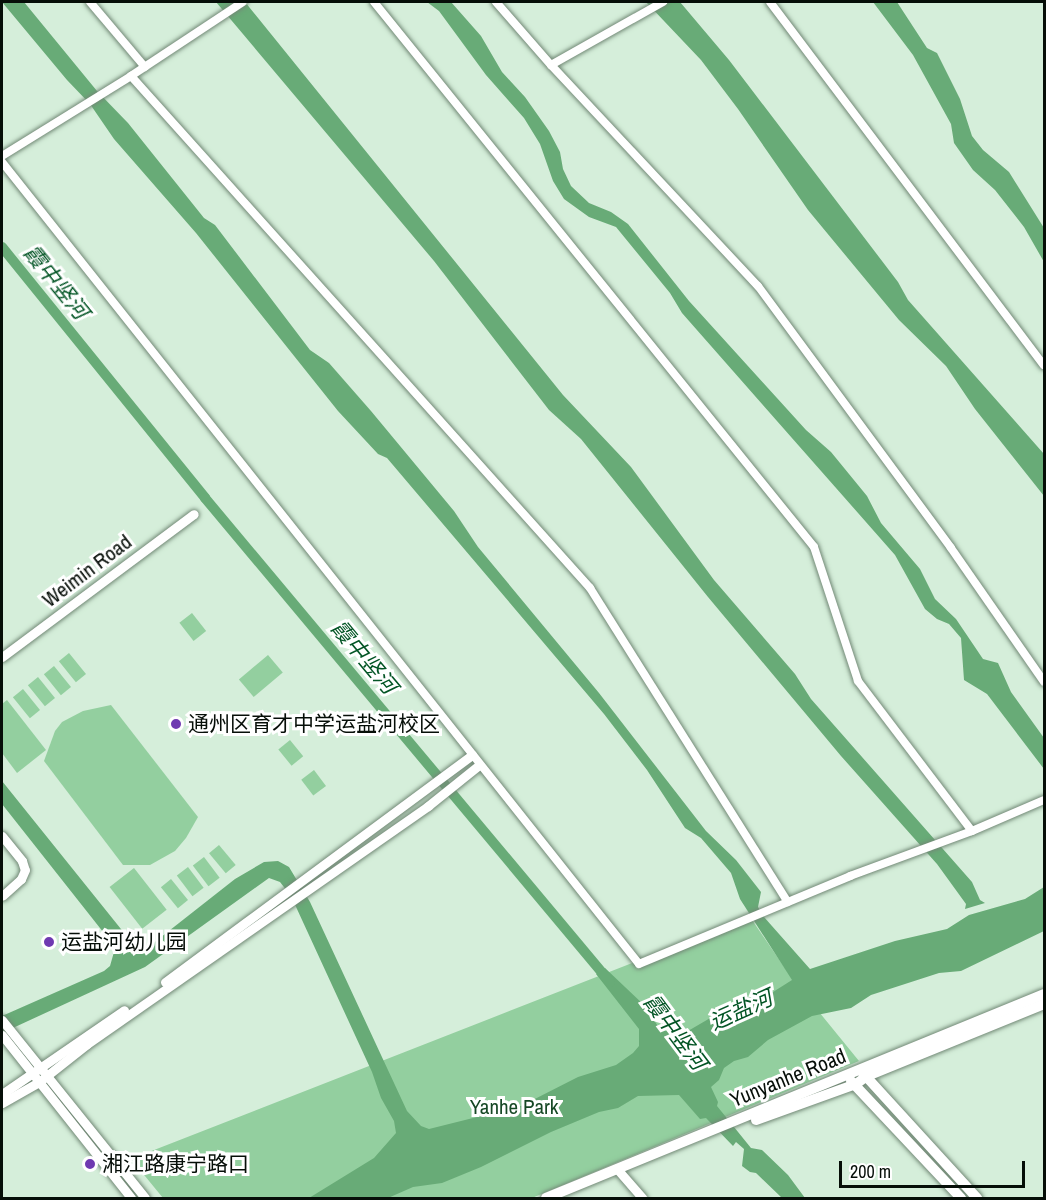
<!DOCTYPE html>
<html>
<head>
<meta charset="utf-8">
<style>
	body { margin:0 }
	#map { position:relative; width:1046px; height:1200px; overflow:hidden; background:#d5eeda; font-family:"Archivo Narrow","Noto Sans SC",sans-serif }
	div>[style] { position:absolute }
	[style*='--x'] { left:calc(var(--x)*1px); top:calc(var(--y)*1px); width:calc(var(--w)*1px); rotate:calc(var(--a)*1deg) }
	.green>* { inset:0; background:#93cf9f; transform-origin:0 0 }
	.water>* { inset:0; background:#68ab77 }
	.river>* { height:10px; margin:-5px; padding:0 5px; transform-origin:5px; border-radius:5px; background:#68ab77 }
	.roads { filter:drop-shadow(0 0 2px #728976) drop-shadow(0 0 2px #728976) }
	.minor>* { height:8px; margin:-4px; padding:0 4px; transform-origin:4px; border-radius:4px; background:#fff }
	.tertiary>* { height:9px; margin:-4.5px; padding:0 4.5px; transform-origin:4.5px; border-radius:4.5px; background:#fff }
	.secondary>* { height:10px; margin:-5px; padding:0 5px; transform-origin:5px; border-radius:5px; background:#fff }
	.dots>* { width:16px; height:16px; translate:-50% -50%; box-sizing:border-box; border:3px solid #fff; border-radius:50% }
	span { translate:-50% -50%; white-space:nowrap; text-align:center; line-height:1.15; -webkit-text-stroke:6px #fff; paint-order:stroke }
	.street-label { font-size:21px; color:#060e08 }
	.poi-label { font-size:21px; color:#060e08 }
	.left { translate:0 -50%; text-align:left }
	.park-label { font-size:21px; color:#164825 }
	.water-label { font-size:22px; color:#035525; font-style:italic }
	.frame { position:absolute; inset:0; border:3px solid #060e08; pointer-events:none }
	.scale { position:absolute; left:839px; top:1161px; width:186px; height:27px; box-sizing:border-box; border:3px solid #060e08; border-top:0; padding-left:8px; font-size:18px; line-height:21px; white-space:nowrap; color:#060e08; -webkit-text-stroke:4px #fff; paint-order:stroke }
</style>
</head>
<body>
<div id="map">
	<div class="green">
		<div style="left:192px;top:613px;width:23px;height:16px;rotate:52deg"></div>
		<div style="left:69px;top:653px;width:27px;height:13px;rotate:51deg"></div>
		<div style="left:268px;top:655px;width:23px;height:38px;rotate:50deg"></div>
		<div style="left:54px;top:666px;width:27px;height:13px;rotate:51deg"></div>
		<div style="left:38px;top:677px;width:27px;height:13px;rotate:51deg"></div>
		<div style="left:23px;top:689px;width:27px;height:13px;rotate:51deg"></div>
		<div style="clip-path:polygon(7px 700px,46px 750px,17px 773px,2px 753px,2px 704px)"></div>
		<div style="clip-path:polygon(111px 705px,198px 817px,186px 838px,175px 851px,150px 865px,123px 865px,44px 761px,55px 731px,62px 722px,83px 711px)"></div>
		<div style="left:290px;top:740px;width:21px;height:15px;rotate:51deg"></div>
		<div style="left:314px;top:770px;width:20px;height:16px;rotate:53deg"></div>
		<div style="left:219px;top:845px;width:26px;height:13px;rotate:50deg"></div>
		<div style="left:204px;top:857px;width:26px;height:14px;rotate:53deg"></div>
		<div style="left:188px;top:867px;width:26px;height:14px;rotate:53deg"></div>
		<div style="left:134px;top:868px;width:53px;height:31px;rotate:52deg"></div>
		<div style="left:171px;top:879px;width:27px;height:13px;rotate:51deg"></div>
		<div style="clip-path:polygon(750px 917px,793px 980px,859px 1061px,532px 1198px,163px 1198px,131px 1159px)"></div>
	</div>
	<div class="water">
		<div style="clip-path:polygon(2px 2px,24px 2px,97px 91px,128px 123px,204px 218px,215px 225px,310px 350px,329px 363px,371px 411px,454px 511px,478px 547px,599px 693px,706px 831px,736px 860px,761px 892px,758px 907px,764px 917px,810px 969px,895px 941px,947px 929px,969px 915px,1025px 899px,1044px 887px,1044px 931px,961px 971px,939px 973px,871px 995px,851px 1008px,812px 1016px,768px 1040px,748px 1057px,734px 1061px,724px 1068px,719px 1080px,711px 1087px,718px 1102px,717px 1106px,751px 1148px,762px 1150px,788px 1175px,805px 1198px,782px 1198px,756px 1173px,750px 1172px,742px 1166px,744px 1149px,736px 1142px,733px 1146px,706px 1118px,700px 1119px,679px 1095px,638px 1096px,618px 1108px,599px 1112px,551px 1132px,481px 1167px,442px 1183px,413px 1187px,388px 1198px,309px 1198px,374px 1158px,396px 1133px,394px 1121px,381px 1098px,372px 1072px,291px 896px,280px 882px,269px 878px,145px 967px,2px 1033px,2px 1016px,104px 971px,110px 966px,114px 952px,111px 942px,2px 804px,2px 781px,133px 944px,141px 947px,151px 945px,235px 879px,264px 862px,278px 861px,289px 867px,310px 902px,407px 1111px,421px 1126px,429px 1129px,521px 1106px,578px 1077px,616px 1065px,633px 1053px,639px 1046px,639px 1029px,596px 974px,605px 968px,645px 1006px,659px 1028px,674px 1034px,688px 1031px,741px 1000px,759px 1001px,792px 980px,740px 899px,731px 873px,701px 838px,685px 828px,647px 770px,604px 714px,387px 458px,378px 454px,338px 411px,196px 233px,114px 139px,90px 104px,67px 80px)"></div>
		<div style="clip-path:polygon(216px 2px,245px 2px,563px 395px,631px 467px,714px 580px,795px 674px,811px 699px,972px 882px,980px 900px,985px 903px,965px 909px,966px 904px,937px 864px,841px 756px,708px 597px,581px 439px,549px 410px,434px 261px)"></div>
		<div style="clip-path:polygon(427px 2px,451px 2px,481px 36px,502px 72px,525px 97px,549px 131px,560px 152px,563px 169px,571px 186px,589px 203px,611px 212px,628px 224px,689px 301px,806px 430px,831px 452px,867px 496px,881px 523px,920px 569px,935px 599px,956px 619px,983px 659px,998px 663px,1011px 692px,1044px 738px,1044px 769px,987px 694px,964px 680px,961px 638px,949px 624px,937px 619px,925px 609px,895px 555px,682px 313px,670px 293px,616px 227px,589px 217px,564px 199px,553px 181px,540px 144px,524px 118px,486px 75px,439px 11px)"></div>
		<div style="clip-path:polygon(646px 2px,680px 2px,729px 60px,898px 282px,908px 300px,1044px 454px,1044px 496px,975px 409px,946px 366px,899px 320px,808px 210px,738px 109px,701px 60px)"></div>
		<div style="clip-path:polygon(873px 2px,897px 2px,927px 48px,937px 53px,960px 99px,972px 136px,983px 150px,1009px 172px,1044px 228px,1044px 262px,1024px 227px,995px 190px,973px 170px,954px 143px,951px 124px,913px 55px)"></div>
	</div>
	<div class="river">
		<div style="--x:2;--y:247;--w:323;--a:51"></div>
		<div style="--x:205;--y:498;--w:631;--a:50.08"></div>
	</div>
	<div class="roads">
		<div class="minor">
			<div style="--x:90;--y:2;--w:85;--a:49.8"></div>
			<div style="--x:374;--y:2;--w:700;--a:51.08"></div>
			<div style="--x:814;--y:547;--w:141;--a:71.8"></div>
			<div style="--x:858;--y:681;--w:188;--a:52.8"></div>
			<div style="--x:496;--y:2;--w:84;--a:48.9"></div>
			<div style="--x:551;--y:65;--w:303;--a:46.9"></div>
			<div style="--x:758;--y:286;--w:325;--a:53.6"></div>
			<div style="--x:951;--y:548;--w:163;--a:55.2"></div>
			<div style="--x:770;--y:2;--w:455;--a:53"></div>
			<div style="--x:551;--y:65;--w:129;--a:-29.4"></div>
			<div style="--x:131;--y:76;--w:688;--a:48.12"></div>
			<div style="--x:590;--y:588;--w:371;--a:57.8"></div>
			<div style="--x:2;--y:156;--w:152;--a:-31.8"></div>
			<div style="--x:131;--y:76;--w:134;--a:-33.5"></div>
			<div style="--x:2;--y:162;--w:1024;--a:51.54"></div>
			<div style="--x:639;--y:964;--w:229;--a:-22.6"></div>
			<div style="--x:850;--y:876;--w:130;--a:-20.2"></div>
			<div style="--x:972;--y:831;--w:78;--a:-23.3"></div>
		</div>
		<div class="tertiary">
			<div style="--x:2;--y:657;--w:239;--a:-36.7"></div>
			<div style="--x:2;--y:836;--w:32;--a:51"></div>
			<div style="--x:22;--y:861;--w:9;--a:72"></div>
			<div style="--x:25;--y:870;--w:10;--a:114"></div>
			<div style="--x:21;--y:879;--w:25;--a:138"></div>
			<div style="--x:165;--y:982;--w:382;--a:-36.5"></div>
			<div style="--x:2;--y:1020;--w:228;--a:51.2"></div>
			<div style="--x:2;--y:1035;--w:208;--a:51.6"></div>
			<div style="--x:2;--y:1094;--w:148;--a:-34.5"></div>
			<div style="--x:2;--y:1103;--w:43;--a:-29.6"></div>
			<div style="--x:39;--y:1082;--w:61;--a:-38.4"></div>
			<div style="--x:87;--y:1044;--w:416;--a:-34.9"></div>
			<div style="--x:428;--y:806;--w:65;--a:-38.8"></div>
			<div style="--x:618;--y:1170;--w:37;--a:49"></div>
		</div>
		<div class="secondary">
			<div style="--x:862;--y:1072;--w:171;--a:47.6"></div>
			<div style="--x:851;--y:1081;--w:161;--a:46.8"></div>
			<div style="--x:756;--y:1120;--w:106;--a:-19.8"></div>
			<div style="--x:856;--y:1084;--w:14;--a:-36"></div>
			<div style="--x:867;--y:1076;--w:191;--a:-22.1"></div>
			<div style="--x:546;--y:1198;--w:538;--a:-22.28"></div>
		</div>
	</div>
	<div class="dots">
		<div style="left:176px;top:724px;background:#6f3ab1"></div>
		<div style="left:49px;top:942px;background:#6f3ab1"></div>
		<div style="left:90px;top:1164px;background:#6f3ab1"></div>
	</div>
	<div class="street-label">
		<span style="left:87px;top:571px;rotate:-37deg">Weimin Road</span>
		<span style="left:788px;top:1078px;rotate:-22deg">Yunyanhe Road</span>
	</div>
	<div class="poi-label">
		<span class="left" style="left:188px;top:724px">通州区育才中学运盐河校区</span>
		<span class="left" style="left:61px;top:942px">运盐河幼儿园</span>
		<span class="left" style="left:102px;top:1164px">湘江路康宁路口</span>
	</div>
	<div class="park-label">
		<span style="left:514px;top:1107px">Yanhe Park</span>
	</div>
	<div class="water-label">
		<span style="left:56px;top:282px;rotate:51deg">霞中竖河</span>
		<span style="left:364px;top:657px;rotate:50deg">霞中竖河</span>
		<span style="left:741px;top:1010px;rotate:-24deg">运盐河</span>
		<span style="left:675px;top:1032px;rotate:53deg">霞中竖河</span>
	</div>
	<div class="frame"></div>
	<div class="scale">200 m</div>
</div>
</body>
</html>
